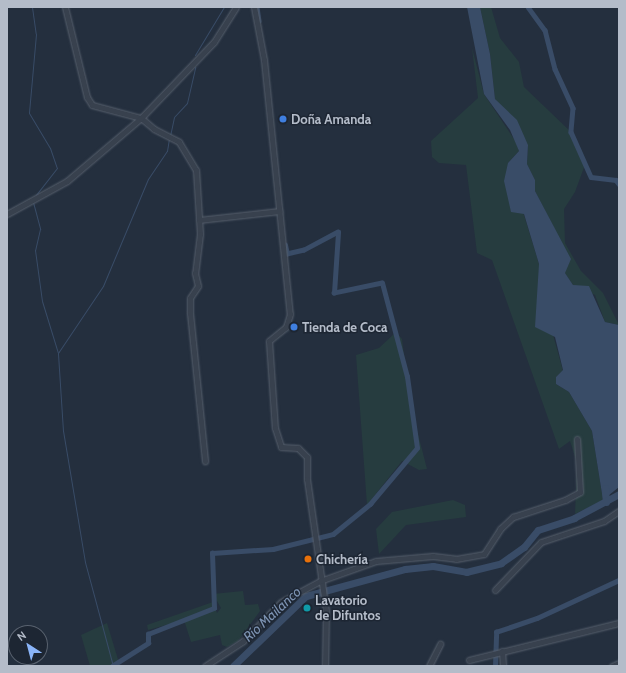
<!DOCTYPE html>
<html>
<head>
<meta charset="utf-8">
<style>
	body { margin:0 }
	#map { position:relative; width:626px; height:673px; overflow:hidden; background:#242f3e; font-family:Cabin,sans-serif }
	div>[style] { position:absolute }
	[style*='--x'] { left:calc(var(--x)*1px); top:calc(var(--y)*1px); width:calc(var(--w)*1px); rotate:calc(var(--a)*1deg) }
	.green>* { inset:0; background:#263c3f }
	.water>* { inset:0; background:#394c67 }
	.stream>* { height:1px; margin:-0.5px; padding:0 0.5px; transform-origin:0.5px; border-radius:0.5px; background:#394c67 }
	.canal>* { height:4.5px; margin:-2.25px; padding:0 2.25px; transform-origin:2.25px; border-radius:2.25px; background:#394c67 }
	.river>* { height:7px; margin:-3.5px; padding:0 3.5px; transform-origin:3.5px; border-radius:3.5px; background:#394c67 }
	.roads { filter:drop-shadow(0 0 1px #565f6c) drop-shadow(0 0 1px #565f6c) }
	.street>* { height:5px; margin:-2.5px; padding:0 2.5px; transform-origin:2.5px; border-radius:2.5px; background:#38414e }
	.dots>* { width:11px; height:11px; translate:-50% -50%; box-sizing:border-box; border:2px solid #1d2633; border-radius:50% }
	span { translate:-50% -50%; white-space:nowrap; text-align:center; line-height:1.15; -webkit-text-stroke:3px #1d2633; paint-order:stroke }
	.poi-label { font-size:13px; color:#b4bcc9; font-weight:700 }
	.left { translate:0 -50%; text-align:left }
	.water-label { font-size:14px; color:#7c92b1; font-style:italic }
	.frame { position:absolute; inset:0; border:8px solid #b4bcc9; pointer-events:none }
	.north { position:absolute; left:8px; top:625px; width:40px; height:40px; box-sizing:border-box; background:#1d2633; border:1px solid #59626f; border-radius:50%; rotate:324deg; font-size:11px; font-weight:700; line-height:16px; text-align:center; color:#b4bcc9 }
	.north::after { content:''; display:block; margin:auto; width:14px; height:18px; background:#8ab4f8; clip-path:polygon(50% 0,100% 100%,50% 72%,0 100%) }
</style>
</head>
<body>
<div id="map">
	<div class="green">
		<div style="clip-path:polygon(480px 7px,491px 7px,500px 38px,519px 62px,524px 87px,571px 132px,582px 151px,586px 162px,575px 192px,564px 209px,565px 243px,581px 271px,603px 293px,619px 325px,605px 322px,595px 295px,573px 285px,564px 272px,570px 259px,535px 191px,535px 180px,527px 164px,528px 145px,495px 99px,490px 54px)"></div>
		<div style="clip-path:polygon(472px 48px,484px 94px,516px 142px,519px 151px,508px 163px,539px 264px,539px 284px,563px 371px,556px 377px,556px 384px,569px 392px,592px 431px,603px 500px,575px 514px,577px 463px,570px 441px,559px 449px,492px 260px,477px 253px,466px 165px,439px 163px,432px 157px,431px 141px,478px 98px)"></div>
		<div style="clip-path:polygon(396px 332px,402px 339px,410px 403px,427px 469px,419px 470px,402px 461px,367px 505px,356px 355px,379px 348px)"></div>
		<div style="clip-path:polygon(453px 500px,465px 505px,466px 517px,406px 525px,379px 554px,376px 529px,392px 512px)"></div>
		<div style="clip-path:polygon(243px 591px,245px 605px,258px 604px,260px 611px,238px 641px,227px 647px,222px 645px,220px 635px,191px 642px,184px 620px,148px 630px,147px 625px,213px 602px,217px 613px,221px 608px,213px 594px)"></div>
		<div style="clip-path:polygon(107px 623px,120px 666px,90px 666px,81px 635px)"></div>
	</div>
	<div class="water">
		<div style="clip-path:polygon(467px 7px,480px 7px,490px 54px,495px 99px,517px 120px,528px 145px,527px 164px,535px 180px,535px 191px,571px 259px,565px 273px,573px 285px,589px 286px,605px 322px,619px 325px,619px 487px,603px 500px,592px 431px,569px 392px,556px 384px,556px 377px,563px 370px,555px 337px,535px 327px,539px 264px,524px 214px,511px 212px,504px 181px,508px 163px,519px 151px,510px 130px,484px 94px)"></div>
	</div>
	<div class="stream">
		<div style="--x:32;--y:7;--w:27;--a:82"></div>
		<div style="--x:36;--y:34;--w:79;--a:95.1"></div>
		<div style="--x:29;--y:113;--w:41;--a:59"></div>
		<div style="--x:50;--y:148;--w:21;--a:71"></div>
		<div style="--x:57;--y:168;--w:37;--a:128"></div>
		<div style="--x:195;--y:55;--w:56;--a:-58.9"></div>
		<div style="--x:170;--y:136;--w:19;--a:-78"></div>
		<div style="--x:174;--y:117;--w:19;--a:-47"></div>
		<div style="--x:187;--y:103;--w:37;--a:-77"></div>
		<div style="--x:33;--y:202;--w:28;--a:75"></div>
		<div style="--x:40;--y:229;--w:22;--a:103"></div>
		<div style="--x:35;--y:250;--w:51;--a:82.2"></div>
		<div style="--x:42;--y:301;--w:54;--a:72.9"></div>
		<div style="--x:113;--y:666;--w:108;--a:-105.1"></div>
		<div style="--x:85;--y:562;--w:133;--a:-99.5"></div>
		<div style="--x:63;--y:431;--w:78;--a:-93.7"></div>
		<div style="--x:58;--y:353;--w:81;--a:-56.1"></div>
		<div style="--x:103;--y:286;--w:116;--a:-67.2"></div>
		<div style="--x:148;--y:179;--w:34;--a:-56"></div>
		<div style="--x:167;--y:151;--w:12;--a:-81"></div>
	</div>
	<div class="canal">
		<div style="--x:257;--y:7;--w:14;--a:82"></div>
		<div style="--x:528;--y:7;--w:29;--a:54"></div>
		<div style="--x:545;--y:30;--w:40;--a:75.6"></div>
		<div style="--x:555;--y:69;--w:43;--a:65.2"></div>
		<div style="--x:573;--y:108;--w:24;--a:95"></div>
		<div style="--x:571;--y:132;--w:49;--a:66"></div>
		<div style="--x:591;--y:177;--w:25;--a:7"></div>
		<div style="--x:616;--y:180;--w:5;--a:53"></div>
		<div style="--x:112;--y:666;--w:43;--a:-32.6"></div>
		<div style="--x:148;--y:643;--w:9;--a:-90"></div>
		<div style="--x:148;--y:634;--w:71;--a:-21.5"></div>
		<div style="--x:214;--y:608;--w:55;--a:-92.1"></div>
		<div style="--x:212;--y:553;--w:61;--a:-3.8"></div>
		<div style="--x:273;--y:549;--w:62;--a:-14"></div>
		<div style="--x:333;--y:534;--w:48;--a:-39"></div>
		<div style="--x:370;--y:504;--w:73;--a:-50"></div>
		<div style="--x:417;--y:448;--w:72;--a:-98"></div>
		<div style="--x:407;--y:377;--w:97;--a:-104.9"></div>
		<div style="--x:382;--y:283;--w:49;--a:168.2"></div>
		<div style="--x:334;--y:293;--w:61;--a:-86.2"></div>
		<div style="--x:338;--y:232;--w:38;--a:152"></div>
		<div style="--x:304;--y:250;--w:17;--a:167"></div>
		<div style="--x:287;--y:254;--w:9;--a:-103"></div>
		<div style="--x:495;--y:666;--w:34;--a:-88"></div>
		<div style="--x:496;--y:632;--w:43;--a:-18.9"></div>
		<div style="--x:537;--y:618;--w:90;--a:-24.9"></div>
	</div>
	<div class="river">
		<div style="--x:605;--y:488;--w:14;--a:86"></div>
		<div style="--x:233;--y:666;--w:101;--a:-43.8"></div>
		<div style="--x:306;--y:596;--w:103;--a:-15.3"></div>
		<div style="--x:405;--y:569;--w:28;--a:-6"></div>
		<div style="--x:433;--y:566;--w:34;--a:10"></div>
		<div style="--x:466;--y:572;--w:36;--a:-14"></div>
		<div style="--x:501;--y:563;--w:28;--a:-35"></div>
		<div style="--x:524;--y:547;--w:22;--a:-51"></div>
		<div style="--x:538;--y:530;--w:38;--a:-18"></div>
		<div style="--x:574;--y:518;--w:51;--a:-28.1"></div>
	</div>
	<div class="roads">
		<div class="street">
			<div style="--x:65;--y:7;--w:93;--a:76.3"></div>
			<div style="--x:87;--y:97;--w:9;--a:58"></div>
			<div style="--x:92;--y:105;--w:51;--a:14.9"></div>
			<div style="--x:141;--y:118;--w:17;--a:40"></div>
			<div style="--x:154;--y:129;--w:28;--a:27"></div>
			<div style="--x:179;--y:142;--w:33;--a:59"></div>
			<div style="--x:196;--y:170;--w:64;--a:86.4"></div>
			<div style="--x:200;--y:234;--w:39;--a:97"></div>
			<div style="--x:195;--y:273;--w:13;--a:77"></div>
			<div style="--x:198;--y:286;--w:14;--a:124"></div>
			<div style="--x:190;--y:298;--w:15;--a:90"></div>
			<div style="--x:190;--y:313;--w:149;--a:84.2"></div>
			<div style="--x:254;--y:7;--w:54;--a:79.3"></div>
			<div style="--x:264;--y:60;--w:255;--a:84.2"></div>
			<div style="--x:290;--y:314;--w:14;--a:107"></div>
			<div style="--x:286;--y:327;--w:22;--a:141"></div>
			<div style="--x:269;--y:341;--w:87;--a:86.1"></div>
			<div style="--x:275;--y:428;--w:20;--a:72"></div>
			<div style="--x:281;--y:447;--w:17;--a:3"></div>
			<div style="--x:298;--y:448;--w:13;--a:45"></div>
			<div style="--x:307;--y:457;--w:22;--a:90"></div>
			<div style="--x:307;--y:479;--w:133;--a:81.8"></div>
			<div style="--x:326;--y:611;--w:55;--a:91"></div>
			<div style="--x:7;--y:214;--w:68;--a:-28.8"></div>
			<div style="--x:67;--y:181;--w:97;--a:-40.4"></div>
			<div style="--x:141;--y:118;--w:105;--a:-46.2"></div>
			<div style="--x:214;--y:42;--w:41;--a:-57.8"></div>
			<div style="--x:199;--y:220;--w:81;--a:-6.4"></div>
			<div style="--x:495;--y:590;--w:66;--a:-46.2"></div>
			<div style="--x:541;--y:542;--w:66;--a:-18.4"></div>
			<div style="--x:604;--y:521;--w:18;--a:-34"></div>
			<div style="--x:502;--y:651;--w:15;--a:86"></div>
			<div style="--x:469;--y:660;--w:154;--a:-13.9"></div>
			<div style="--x:205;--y:666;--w:45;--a:-33.3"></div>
			<div style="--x:243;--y:641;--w:54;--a:-45.7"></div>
			<div style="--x:281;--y:602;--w:44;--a:-28.3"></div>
			<div style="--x:320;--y:581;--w:59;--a:-19.7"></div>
			<div style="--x:376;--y:561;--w:57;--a:-5"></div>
			<div style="--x:433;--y:556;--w:23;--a:7"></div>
			<div style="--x:456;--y:559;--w:28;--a:-10"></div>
			<div style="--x:484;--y:554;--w:30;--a:-57"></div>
			<div style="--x:500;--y:529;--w:18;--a:-43"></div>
			<div style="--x:513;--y:517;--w:55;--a:-18.1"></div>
			<div style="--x:565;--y:500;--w:17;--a:-28"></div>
			<div style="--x:580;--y:492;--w:53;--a:-93.2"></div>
			<div style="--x:429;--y:666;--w:25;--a:-63"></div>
			<div style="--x:612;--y:666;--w:8;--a:-23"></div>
		</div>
	</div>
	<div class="dots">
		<div style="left:283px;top:119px;background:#3f7fe0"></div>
		<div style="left:294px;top:327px;background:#3f7fe0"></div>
		<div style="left:308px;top:559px;background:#e8710a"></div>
		<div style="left:307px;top:608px;background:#0f9aa8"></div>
	</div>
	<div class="poi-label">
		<span class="left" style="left:291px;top:119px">Doña Amanda</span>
		<span class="left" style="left:302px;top:327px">Tienda de Coca</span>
		<span class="left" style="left:316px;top:559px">Chichería</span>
		<span class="left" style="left:315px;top:608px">Lavatorio<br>de Difuntos</span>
	</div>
	<div class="water-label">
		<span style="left:272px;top:614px;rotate:-43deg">Río Mailanco</span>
	</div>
	<div class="frame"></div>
	<div class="north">N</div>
</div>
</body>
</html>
